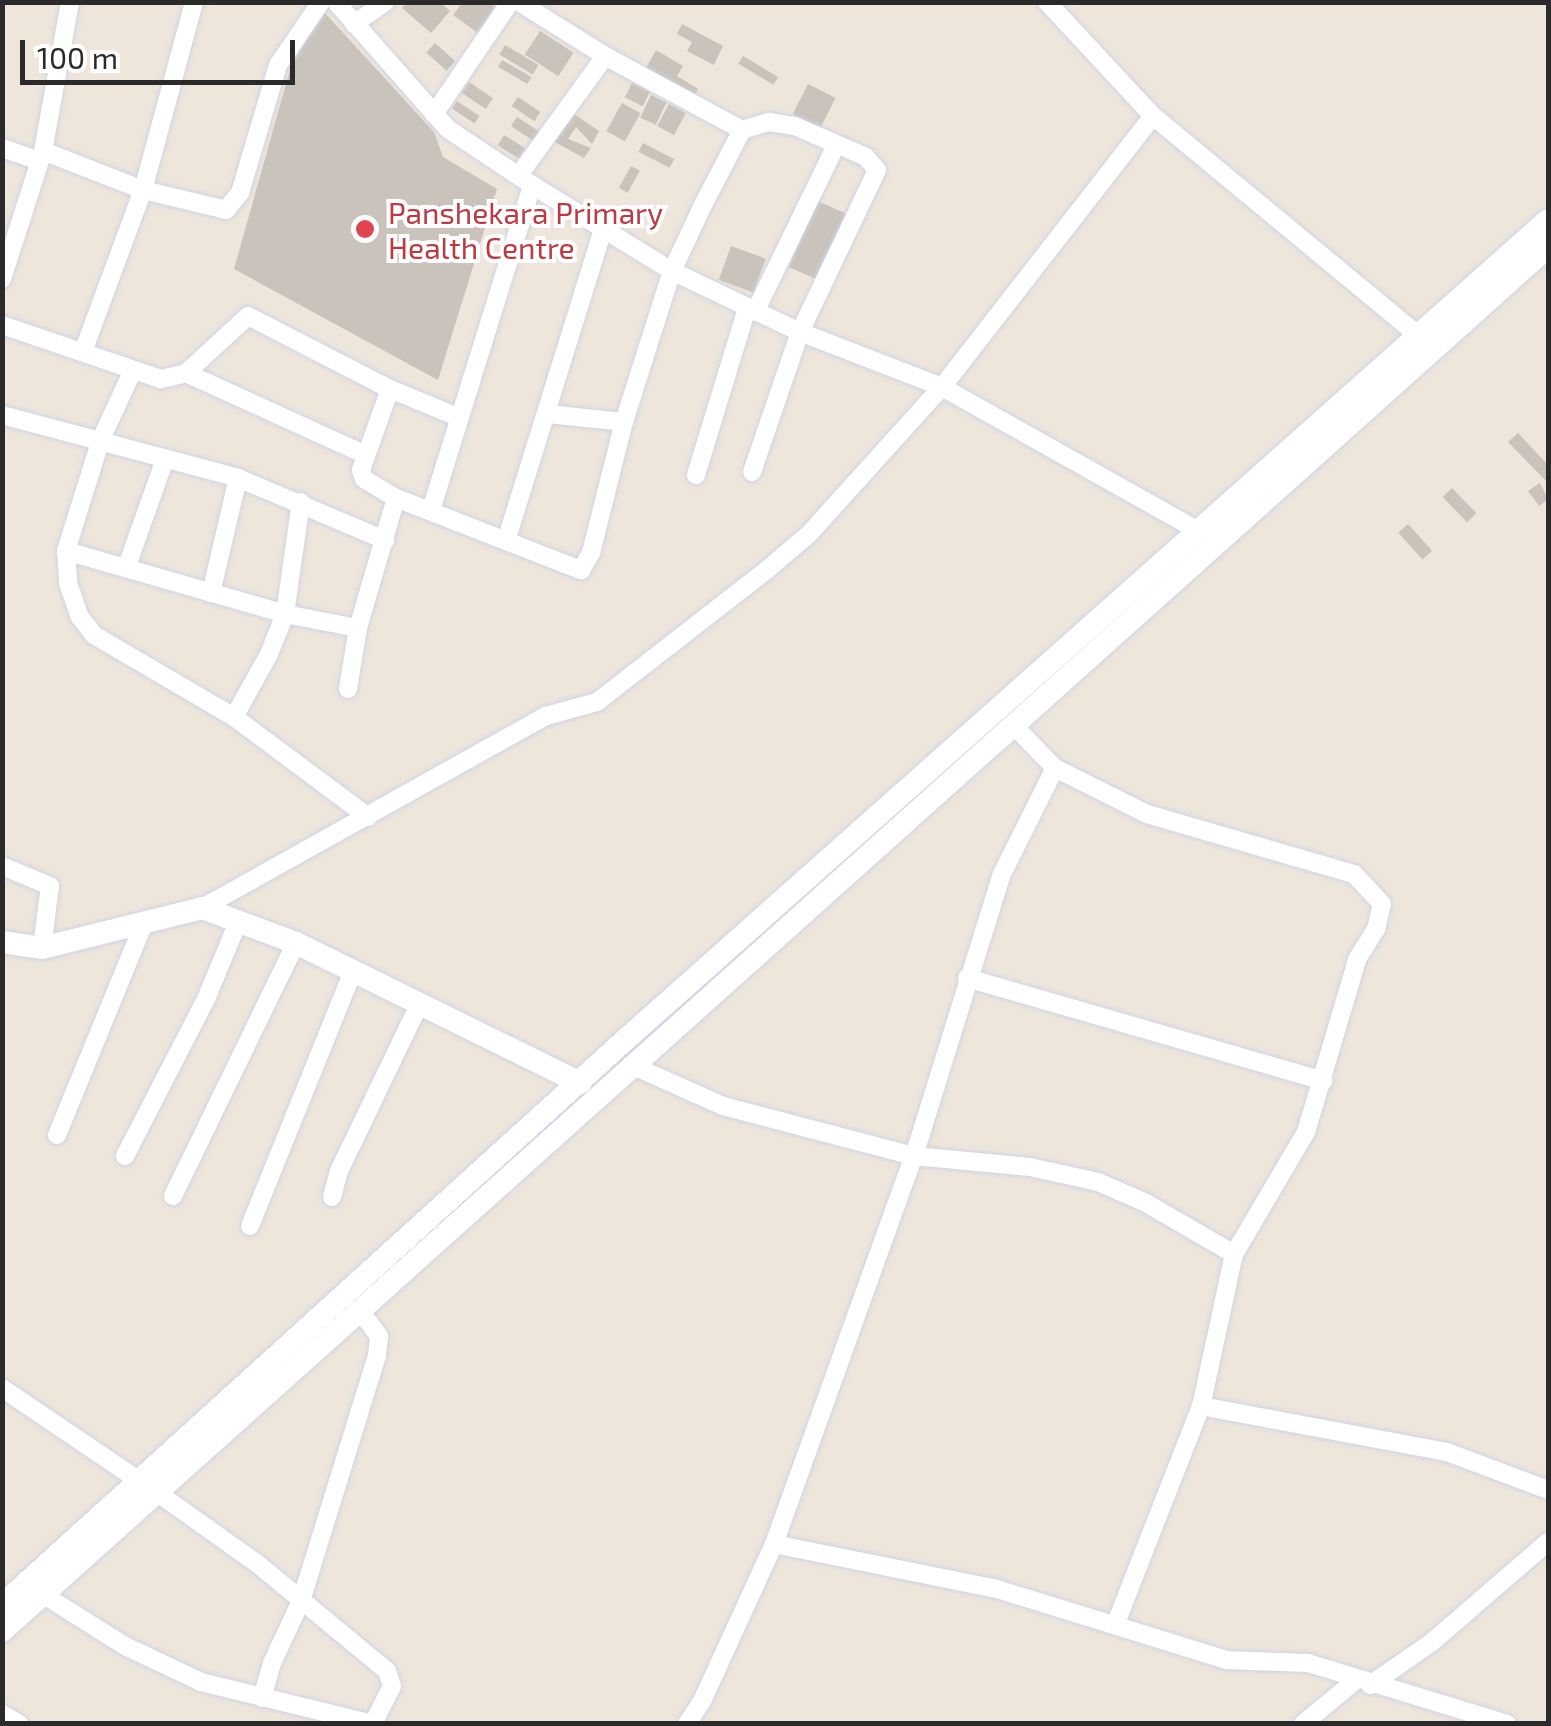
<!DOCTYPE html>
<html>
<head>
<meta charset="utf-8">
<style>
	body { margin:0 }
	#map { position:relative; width:1551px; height:1726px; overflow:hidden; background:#eee6db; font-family:"Exo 2",sans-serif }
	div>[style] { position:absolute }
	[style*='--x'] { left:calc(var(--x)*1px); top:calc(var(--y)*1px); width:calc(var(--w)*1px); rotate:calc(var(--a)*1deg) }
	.building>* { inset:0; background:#c9c3bb; transform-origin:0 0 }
	.roads { filter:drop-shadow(0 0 2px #d0d4e5) drop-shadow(0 0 2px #d0d4e5) }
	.minor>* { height:18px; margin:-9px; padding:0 9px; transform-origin:9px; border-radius:9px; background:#fff }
	.tertiary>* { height:22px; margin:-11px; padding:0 11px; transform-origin:11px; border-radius:11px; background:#fff }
	.dots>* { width:28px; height:28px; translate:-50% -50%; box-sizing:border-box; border:5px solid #fff; border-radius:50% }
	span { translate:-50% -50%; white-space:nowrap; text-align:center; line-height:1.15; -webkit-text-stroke:8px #fff; paint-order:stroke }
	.health-label { font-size:30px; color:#be3a42 }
	.left { translate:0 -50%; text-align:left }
	.frame { position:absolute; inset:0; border:5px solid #2a2a2a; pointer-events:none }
	.scale { position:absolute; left:20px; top:40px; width:275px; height:45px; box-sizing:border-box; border:5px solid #2a2a2a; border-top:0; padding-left:12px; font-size:30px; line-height:35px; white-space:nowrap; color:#2a2a2a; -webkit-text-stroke:8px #fff; paint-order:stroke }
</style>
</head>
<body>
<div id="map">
	<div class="building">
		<div style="clip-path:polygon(463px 2px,488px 2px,496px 8px,478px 33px,453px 15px)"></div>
		<div style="clip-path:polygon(407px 3px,441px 3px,450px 11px,431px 33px,402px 8px)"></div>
		<div style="clip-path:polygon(323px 11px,434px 132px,443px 157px,497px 189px,438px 380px,234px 269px,291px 66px)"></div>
		<div style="clip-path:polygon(682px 24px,723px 46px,714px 65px,687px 51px,692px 42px,677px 34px)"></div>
		<div style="left:540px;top:31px;width:40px;height:28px;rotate:33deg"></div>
		<div style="left:435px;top:43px;width:27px;height:13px;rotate:42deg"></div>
		<div style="left:505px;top:45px;width:39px;height:11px;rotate:31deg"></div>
		<div style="clip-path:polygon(656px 50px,683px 66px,677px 76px,698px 89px,693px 98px,645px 70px)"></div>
		<div style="left:743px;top:56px;width:41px;height:9px;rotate:31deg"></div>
		<div style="left:502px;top:60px;width:34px;height:8px;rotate:30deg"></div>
		<div style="left:469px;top:82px;width:29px;height:13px;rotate:34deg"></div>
		<div style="left:632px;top:83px;width:20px;height:16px;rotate:27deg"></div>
		<div style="left:808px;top:84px;width:31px;height:34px;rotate:27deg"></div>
		<div style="left:651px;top:95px;width:17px;height:25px;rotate:25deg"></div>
		<div style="left:518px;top:97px;width:27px;height:11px;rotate:34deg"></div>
		<div style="left:457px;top:101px;width:27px;height:9px;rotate:34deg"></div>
		<div style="left:622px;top:103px;width:21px;height:32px;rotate:29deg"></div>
		<div style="left:669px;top:104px;width:19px;height:25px;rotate:28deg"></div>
		<div style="clip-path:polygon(571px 112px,599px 131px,592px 144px,576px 127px,568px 139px,591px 148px,584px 158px,553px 141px)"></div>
		<div style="left:517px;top:117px;width:27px;height:11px;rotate:33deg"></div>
		<div style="left:504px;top:135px;width:25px;height:12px;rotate:32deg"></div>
		<div style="left:643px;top:143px;width:35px;height:10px;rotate:27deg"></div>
		<div style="left:631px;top:166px;width:10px;height:25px;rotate:29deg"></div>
		<div style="left:817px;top:201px;width:33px;height:72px;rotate:23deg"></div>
		<div style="left:731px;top:246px;width:37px;height:36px;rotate:20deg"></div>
		<div style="clip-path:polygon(1518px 433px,1548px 465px,1547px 482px,1508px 442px)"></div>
		<div style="clip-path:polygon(1540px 483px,1548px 499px,1539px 506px,1528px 491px)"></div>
		<div style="left:1452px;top:488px;width:35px;height:13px;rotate:46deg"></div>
		<div style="left:1408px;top:524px;width:36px;height:13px;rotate:48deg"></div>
	</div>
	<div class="roads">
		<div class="minor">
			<div style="--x:336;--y:2;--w:169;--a:48.6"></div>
			<div style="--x:448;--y:129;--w:101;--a:33.7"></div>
			<div style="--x:532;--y:185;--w:164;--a:31.6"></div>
			<div style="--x:672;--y:271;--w:142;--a:25.5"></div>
			<div style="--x:800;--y:332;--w:152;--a:21.2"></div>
			<div style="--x:942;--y:387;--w:295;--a:29.3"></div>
			<div style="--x:519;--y:2;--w:102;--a:32.1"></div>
			<div style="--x:605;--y:56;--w:156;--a:28.4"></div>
			<div style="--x:1047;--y:2;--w:156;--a:47.1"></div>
			<div style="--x:1153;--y:116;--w:344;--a:39.6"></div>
			<div style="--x:354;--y:24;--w:38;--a:-35"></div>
			<div style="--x:434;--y:114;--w:135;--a:-55.8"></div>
			<div style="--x:2;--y:148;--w:39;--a:19"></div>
			<div style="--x:43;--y:151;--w:107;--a:21.3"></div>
			<div style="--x:143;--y:190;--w:85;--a:13.5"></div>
			<div style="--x:226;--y:210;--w:22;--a:-51"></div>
			<div style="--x:240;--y:193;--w:134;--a:-73.5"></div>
			<div style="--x:278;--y:65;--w:76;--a:-55.7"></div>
			<div style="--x:519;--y:175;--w:147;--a:-54.1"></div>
			<div style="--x:2;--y:279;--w:134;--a:-72.2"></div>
			<div style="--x:43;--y:151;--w:151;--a:-79.7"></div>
			<div style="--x:755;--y:312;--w:186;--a:-64.1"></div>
			<div style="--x:2;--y:325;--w:168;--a:18.8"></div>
			<div style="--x:161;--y:379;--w:26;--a:-13"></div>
			<div style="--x:186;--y:373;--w:198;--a:24.5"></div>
			<div style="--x:83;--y:352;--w:173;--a:-69.7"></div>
			<div style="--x:143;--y:190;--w:195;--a:-74.8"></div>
			<div style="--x:133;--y:370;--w:76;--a:114.9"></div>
			<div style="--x:101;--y:439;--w:117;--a:107.4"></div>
			<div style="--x:66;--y:551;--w:32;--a:86"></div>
			<div style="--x:68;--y:583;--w:36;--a:71"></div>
			<div style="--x:80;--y:617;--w:23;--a:52"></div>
			<div style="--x:94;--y:635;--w:162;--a:30.4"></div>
			<div style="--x:234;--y:717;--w:167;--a:36.7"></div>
			<div style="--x:186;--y:373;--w:84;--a:-42.6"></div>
			<div style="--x:248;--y:316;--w:160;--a:27.2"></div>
			<div style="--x:390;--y:389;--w:74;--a:22.4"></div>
			<div style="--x:390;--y:389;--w:86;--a:109.7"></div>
			<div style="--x:361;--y:470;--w:9;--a:72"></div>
			<div style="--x:364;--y:479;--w:37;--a:31"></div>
			<div style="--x:396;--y:498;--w:199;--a:21.3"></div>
			<div style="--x:581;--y:570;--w:20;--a:-60"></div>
			<div style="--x:591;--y:553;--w:135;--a:-75.9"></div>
			<div style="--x:624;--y:422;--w:158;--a:-72.4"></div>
			<div style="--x:672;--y:271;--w:73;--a:-64.8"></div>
			<div style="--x:703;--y:205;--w:85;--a:-62.5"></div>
			<div style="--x:742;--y:130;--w:28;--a:-17"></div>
			<div style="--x:769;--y:122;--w:26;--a:9"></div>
			<div style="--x:795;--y:126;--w:77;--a:23.6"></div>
			<div style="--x:866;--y:157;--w:17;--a:50"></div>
			<div style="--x:877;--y:170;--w:179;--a:115.4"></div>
			<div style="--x:800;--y:332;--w:148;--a:108.9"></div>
			<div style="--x:547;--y:414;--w:77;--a:5.9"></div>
			<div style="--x:2;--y:415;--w:244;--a:14.9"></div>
			<div style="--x:238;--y:478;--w:160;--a:22.9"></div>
			<div style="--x:696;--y:475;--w:175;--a:-73"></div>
			<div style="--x:431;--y:510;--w:340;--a:-72.7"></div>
			<div style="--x:506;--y:541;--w:327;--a:-72.7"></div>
			<div style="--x:66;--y:551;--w:228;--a:16"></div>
			<div style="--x:285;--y:614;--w:74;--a:10.9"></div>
			<div style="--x:127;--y:566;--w:114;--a:-70.4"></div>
			<div style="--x:211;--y:593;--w:118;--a:-76.8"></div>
			<div style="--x:348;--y:689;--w:62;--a:-80.7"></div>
			<div style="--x:358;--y:628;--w:135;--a:-73.7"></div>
			<div style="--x:234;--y:717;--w:72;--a:-60.9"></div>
			<div style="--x:269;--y:654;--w:43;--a:-68.2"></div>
			<div style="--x:285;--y:614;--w:113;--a:-81.9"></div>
			<div style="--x:1055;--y:768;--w:103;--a:26.6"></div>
			<div style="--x:1147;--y:814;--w:216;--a:16.2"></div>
			<div style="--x:1354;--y:874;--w:41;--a:47"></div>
			<div style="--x:1382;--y:904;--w:26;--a:103"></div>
			<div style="--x:1376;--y:929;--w:36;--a:122"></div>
			<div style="--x:1357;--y:960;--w:179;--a:106.5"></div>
			<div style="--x:1306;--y:1132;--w:142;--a:120.5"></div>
			<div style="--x:1234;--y:1254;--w:156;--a:102.2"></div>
			<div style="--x:1201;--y:1406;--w:235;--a:111.4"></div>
			<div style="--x:2;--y:866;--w:52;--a:22.6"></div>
			<div style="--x:50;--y:886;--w:63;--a:97.4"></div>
			<div style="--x:202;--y:908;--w:394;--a:-29.2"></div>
			<div style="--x:546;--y:716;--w:53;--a:-15.4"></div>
			<div style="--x:597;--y:702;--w:218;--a:-37.9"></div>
			<div style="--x:769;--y:568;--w:52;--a:-40.4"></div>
			<div style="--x:809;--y:534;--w:198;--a:-47.9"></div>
			<div style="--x:942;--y:387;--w:343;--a:-52.1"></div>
			<div style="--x:967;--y:978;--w:371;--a:16.1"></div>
			<div style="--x:631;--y:1065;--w:101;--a:24"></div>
			<div style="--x:723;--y:1106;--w:197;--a:14.7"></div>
			<div style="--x:914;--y:1156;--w:117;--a:5.4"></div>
			<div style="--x:1030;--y:1167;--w:70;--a:12.4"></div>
			<div style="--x:1098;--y:1182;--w:52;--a:23.6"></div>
			<div style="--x:1146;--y:1203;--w:102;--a:30.1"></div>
			<div style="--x:57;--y:1135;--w:232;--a:-67.7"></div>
			<div style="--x:125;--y:1156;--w:177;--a:-62.7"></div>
			<div style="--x:206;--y:999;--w:83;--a:-67.4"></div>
			<div style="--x:173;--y:1196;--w:281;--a:-64.1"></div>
			<div style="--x:332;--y:1197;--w:27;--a:-75"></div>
			<div style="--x:339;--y:1171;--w:184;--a:-64.3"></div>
			<div style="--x:250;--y:1226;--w:275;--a:-68"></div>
			<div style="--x:2;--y:1388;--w:164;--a:34.1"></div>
			<div style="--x:1201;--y:1406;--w:250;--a:10.6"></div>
			<div style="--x:1447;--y:1452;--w:108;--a:20.6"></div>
			<div style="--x:155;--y:1491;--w:128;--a:35.4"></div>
			<div style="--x:259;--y:1565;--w:166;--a:39.6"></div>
			<div style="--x:387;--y:1671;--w:16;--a:72"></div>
			<div style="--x:392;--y:1686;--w:42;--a:116.6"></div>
			<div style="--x:774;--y:1544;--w:227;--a:11.4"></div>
			<div style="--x:997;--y:1589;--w:240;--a:17.2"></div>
			<div style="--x:1226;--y:1660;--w:82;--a:2.1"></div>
			<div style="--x:1308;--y:1663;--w:208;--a:17"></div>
			<div style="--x:44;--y:1595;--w:96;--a:32.2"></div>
			<div style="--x:125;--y:1646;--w:84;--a:25.3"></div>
			<div style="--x:201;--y:1682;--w:177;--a:13.7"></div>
			<div style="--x:1370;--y:1685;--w:75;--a:-34.7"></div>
			<div style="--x:1432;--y:1642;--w:153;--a:-40.8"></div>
			<div style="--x:262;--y:1698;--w:36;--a:-74"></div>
			<div style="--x:272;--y:1663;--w:68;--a:-64.9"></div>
			<div style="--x:301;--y:1601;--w:257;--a:-72.8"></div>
			<div style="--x:377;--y:1356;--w:20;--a:-84"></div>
			<div style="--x:379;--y:1336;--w:31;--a:-127"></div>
			<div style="--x:2;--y:1714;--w:20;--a:30"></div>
			<div style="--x:687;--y:1724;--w:30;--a:-57"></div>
			<div style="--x:703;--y:1699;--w:170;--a:-65.4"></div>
			<div style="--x:774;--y:1544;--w:412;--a:-70.2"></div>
			<div style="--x:914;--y:1156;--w:293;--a:-72.7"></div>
			<div style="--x:1001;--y:876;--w:121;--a:-63.4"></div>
			<div style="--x:1055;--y:768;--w:60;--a:-134.3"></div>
			<div style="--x:1303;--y:1724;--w:69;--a:-39.7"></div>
		</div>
		<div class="tertiary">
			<div style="--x:2;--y:942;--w:40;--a:8.5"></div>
			<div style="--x:42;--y:948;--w:165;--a:-14"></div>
			<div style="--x:202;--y:908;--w:100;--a:20.4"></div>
			<div style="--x:296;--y:943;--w:317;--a:26.2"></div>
			<div style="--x:2;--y:1605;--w:840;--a:-42.2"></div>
			<div style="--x:624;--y:1041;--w:1236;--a:-41.62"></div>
			<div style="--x:2;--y:1631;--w:2075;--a:-41.84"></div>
		</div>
	</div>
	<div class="dots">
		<div style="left:365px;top:229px;background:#e0444e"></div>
	</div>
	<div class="health-label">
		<span class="left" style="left:388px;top:229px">Panshekara Primary<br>Health Centre</span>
	</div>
	<div class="frame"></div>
	<div class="scale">100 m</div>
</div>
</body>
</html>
